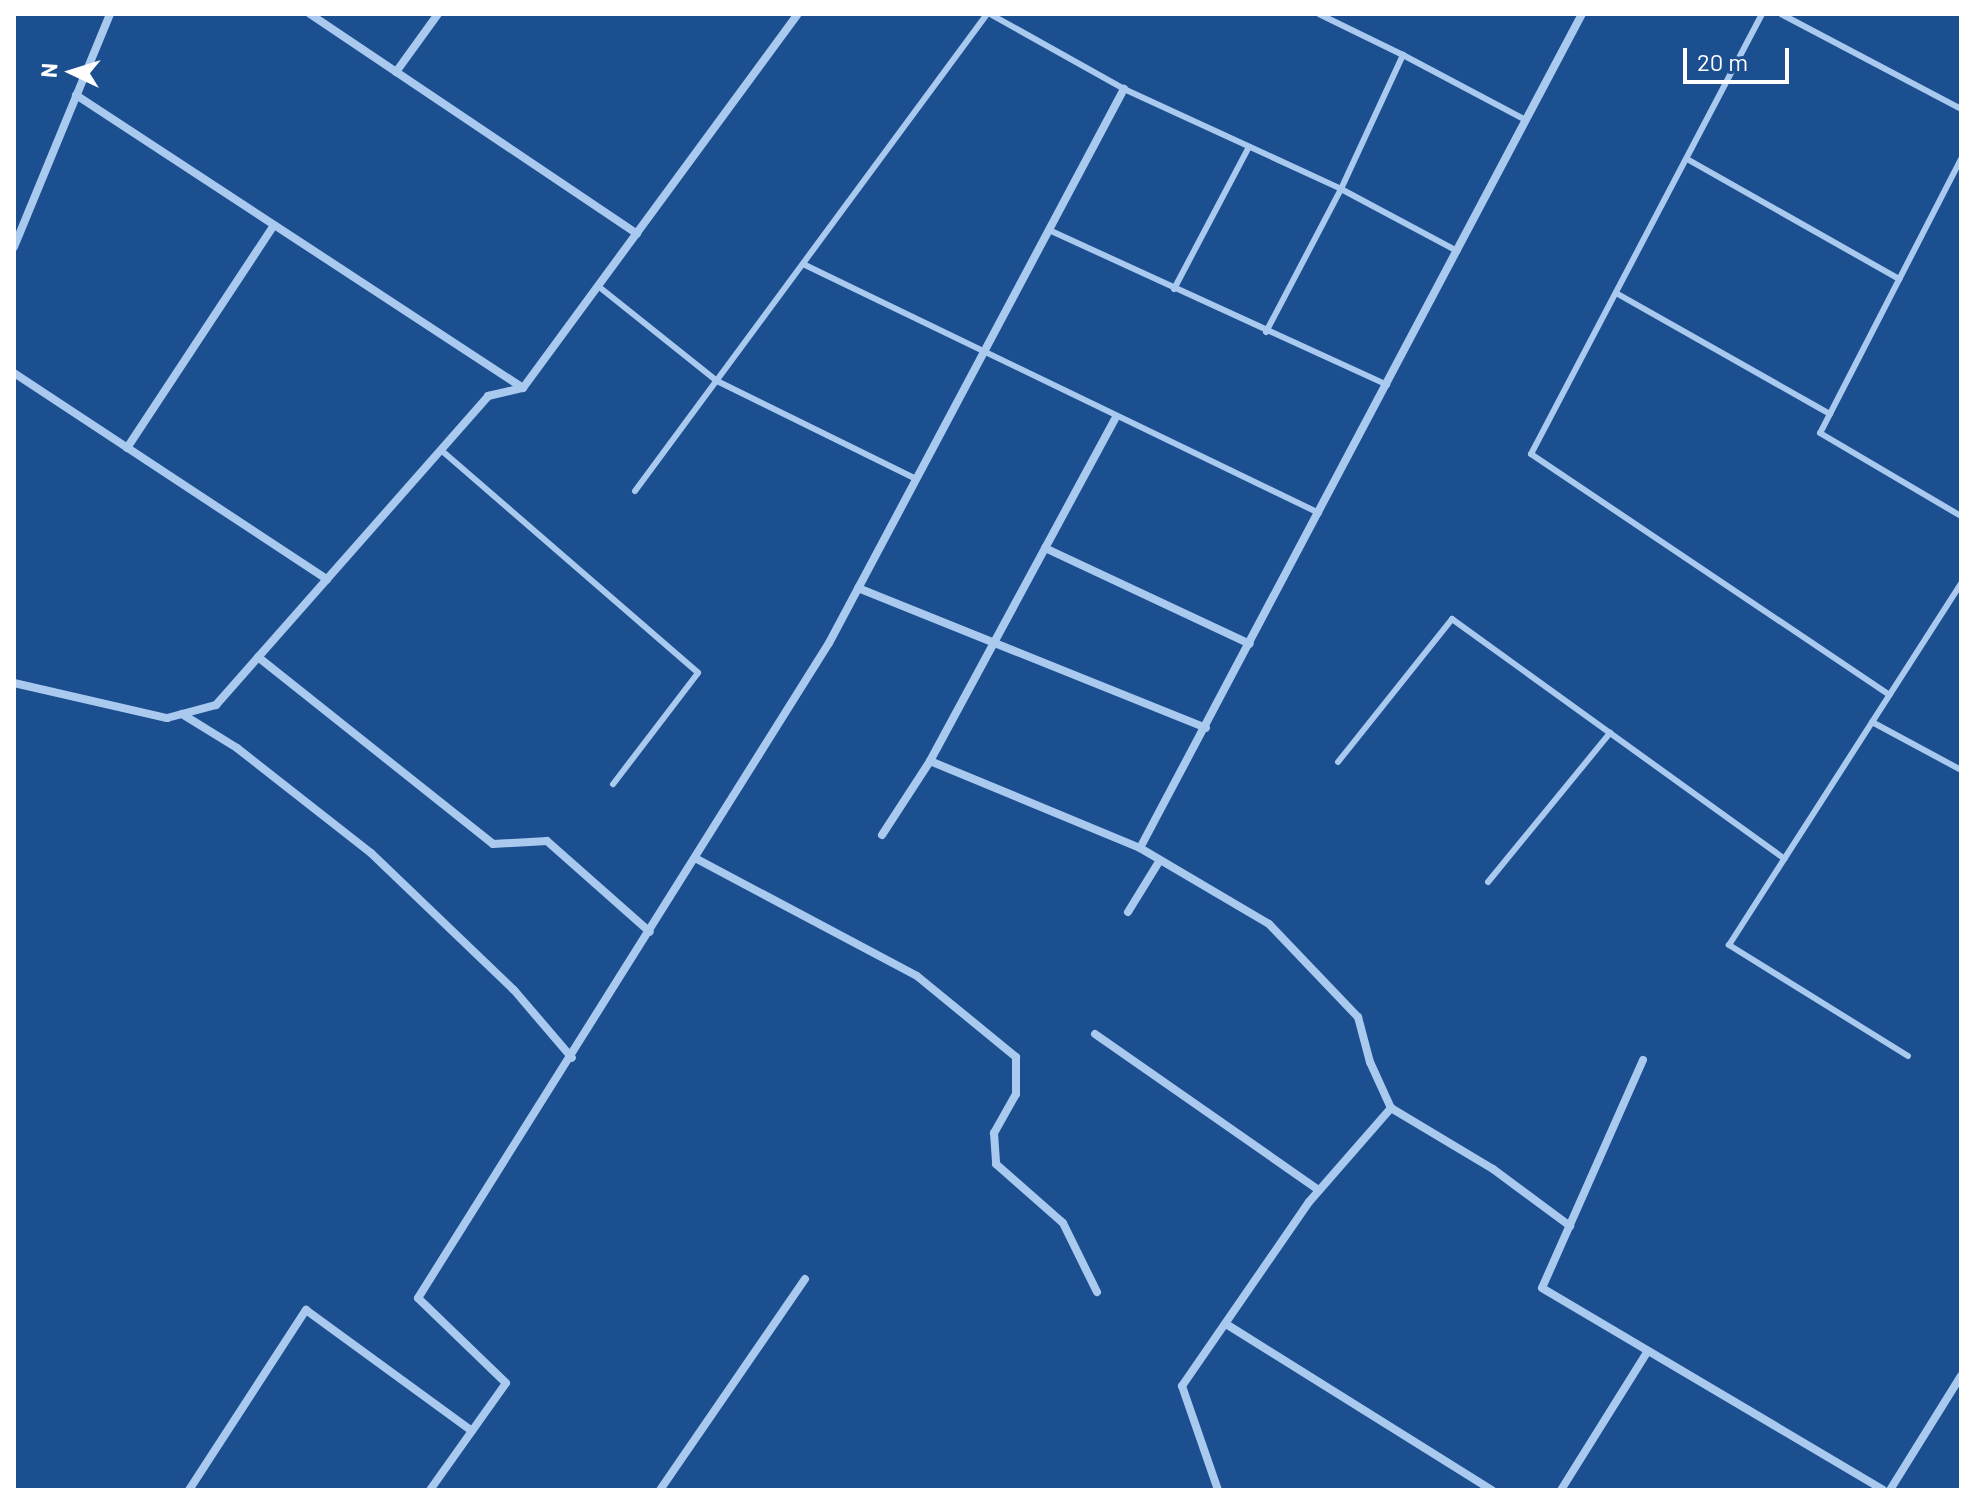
<!DOCTYPE html>
<html>
<head>
<meta charset="utf-8">
<style>
	body { margin:0 }
	#map { position:relative; width:1975px; height:1504px; overflow:hidden; background:#1b4f8f; font-family:Barlow,sans-serif }
	div>[style] { position:absolute }
	[style*='--x'] { left:calc(var(--x)*1px); top:calc(var(--y)*1px); width:calc(var(--w)*1px); rotate:calc(var(--a)*1deg) }
	.service>* { height:6px; margin:-3px; padding:0 3px; transform-origin:3px; border-radius:3px; background:#a9c9ee }
	.minor>* { height:8px; margin:-4px; padding:0 4px; transform-origin:4px; border-radius:4px; background:#a9c9ee }
	span { translate:-50% -50%; white-space:nowrap; text-align:center; line-height:1.15; -webkit-text-stroke:7px #1b4f8f; paint-order:stroke }
	.frame { position:absolute; inset:0; border:16px solid #fff; pointer-events:none }
	.north { position:absolute; left:32px; top:32px; width:80px; height:80px; -webkit-text-stroke:6px #1b4f8f; paint-order:stroke; rotate:274deg; font-size:22px; font-weight:700; line-height:32px; text-align:center; color:#fff }
	.north::after { content:''; display:block; margin:auto; width:28px; height:36px; background:#fff; clip-path:polygon(50% 0,100% 100%,50% 72%,0 100%) }
	.scale { position:absolute; left:1683px; top:48px; width:106px; height:36px; box-sizing:border-box; border:4px solid #fff; border-top:0; padding-left:10px; font-size:24px; line-height:28px; white-space:nowrap; color:#fff; -webkit-text-stroke:6px #1b4f8f; paint-order:stroke }
</style>
</head>
<body>
<div id="map">
	<div class="service">
		<div style="--x:990;--y:14;--w:154;--a:29.2"></div>
		<div style="--x:1124;--y:89;--w:239;--a:24.7"></div>
		<div style="--x:1341;--y:189;--w:132;--a:28.1"></div>
		<div style="--x:1762;--y:14;--w:497;--a:117.7"></div>
		<div style="--x:1531;--y:454;--w:432;--a:33.9"></div>
		<div style="--x:1781;--y:14;--w:204;--a:27.8"></div>
		<div style="--x:1403;--y:55;--w:139;--a:27.9"></div>
		<div style="--x:1687;--y:159;--w:244;--a:29.5"></div>
		<div style="--x:1961;--y:159;--w:308;--a:117.2"></div>
		<div style="--x:1820;--y:433;--w:164;--a:30.5"></div>
		<div style="--x:1049;--y:230;--w:372;--a:24.6"></div>
		<div style="--x:803;--y:264;--w:573;--a:25.76"></div>
		<div style="--x:598;--y:286;--w:152;--a:38.6"></div>
		<div style="--x:717;--y:381;--w:222;--a:26.2"></div>
		<div style="--x:1174;--y:289;--w:161;--a:-62.2"></div>
		<div style="--x:1616;--y:293;--w:246;--a:29.5"></div>
		<div style="--x:1266;--y:332;--w:161;--a:-62.3"></div>
		<div style="--x:1341;--y:189;--w:148;--a:-65.2"></div>
		<div style="--x:1403;--y:55;--w:93;--a:-154"></div>
		<div style="--x:441;--y:450;--w:340;--a:40.9"></div>
		<div style="--x:698;--y:673;--w:140;--a:127.4"></div>
		<div style="--x:635;--y:491;--w:593;--a:-53.57"></div>
		<div style="--x:1872;--y:722;--w:101;--a:28.3"></div>
		<div style="--x:1338;--y:762;--w:183;--a:-51.4"></div>
		<div style="--x:1452;--y:619;--w:410;--a:35.8"></div>
		<div style="--x:1488;--y:882;--w:193;--a:-50.7"></div>
		<div style="--x:1908;--y:1056;--w:211;--a:-148.2"></div>
		<div style="--x:1729;--y:945;--w:430;--a:-57.3"></div>
	</div>
	<div class="minor">
		<div style="--x:310;--y:14;--w:394;--a:33.9"></div>
		<div style="--x:396;--y:72;--w:72;--a:-54.1"></div>
		<div style="--x:76;--y:95;--w:534;--a:33.24"></div>
		<div style="--x:14;--y:247;--w:252;--a:-67.6"></div>
		<div style="--x:14;--y:373;--w:375;--a:33.4"></div>
		<div style="--x:127;--y:448;--w:267;--a:-56.6"></div>
		<div style="--x:1045;--y:548;--w:226;--a:25.1"></div>
		<div style="--x:858;--y:588;--w:375;--a:21.9"></div>
		<div style="--x:258;--y:657;--w:300;--a:38.5"></div>
		<div style="--x:493;--y:844;--w:54;--a:-3.2"></div>
		<div style="--x:547;--y:841;--w:137;--a:41.5"></div>
		<div style="--x:14;--y:683;--w:157;--a:12.9"></div>
		<div style="--x:167;--y:718;--w:51;--a:-14.9"></div>
		<div style="--x:216;--y:705;--w:412;--a:-48.6"></div>
		<div style="--x:488;--y:396;--w:36;--a:-13"></div>
		<div style="--x:523;--y:388;--w:464;--a:-53.7"></div>
		<div style="--x:182;--y:714;--w:65;--a:31.7"></div>
		<div style="--x:237;--y:748;--w:170;--a:38.1"></div>
		<div style="--x:371;--y:853;--w:198;--a:43.8"></div>
		<div style="--x:514;--y:990;--w:89;--a:49.5"></div>
		<div style="--x:930;--y:761;--w:227;--a:22.5"></div>
		<div style="--x:1140;--y:848;--w:150;--a:30.5"></div>
		<div style="--x:1269;--y:924;--w:129;--a:46.3"></div>
		<div style="--x:1358;--y:1017;--w:47;--a:75.1"></div>
		<div style="--x:1370;--y:1062;--w:51;--a:65.5"></div>
		<div style="--x:1391;--y:1108;--w:119;--a:30.9"></div>
		<div style="--x:1493;--y:1169;--w:96;--a:36.5"></div>
		<div style="--x:882;--y:835;--w:88;--a:-57"></div>
		<div style="--x:930;--y:761;--w:391;--a:-61.6"></div>
		<div style="--x:1140;--y:848;--w:944;--a:-62.08"></div>
		<div style="--x:695;--y:858;--w:251;--a:28"></div>
		<div style="--x:917;--y:976;--w:128;--a:39.3"></div>
		<div style="--x:1016;--y:1057;--w:37;--a:90"></div>
		<div style="--x:1016;--y:1094;--w:45;--a:119.4"></div>
		<div style="--x:994;--y:1133;--w:31;--a:86"></div>
		<div style="--x:996;--y:1164;--w:89;--a:41.4"></div>
		<div style="--x:1063;--y:1223;--w:77;--a:63.8"></div>
		<div style="--x:1128;--y:912;--w:61;--a:-58.4"></div>
		<div style="--x:1095;--y:1034;--w:273;--a:34.9"></div>
		<div style="--x:1643;--y:1060;--w:249;--a:113.9"></div>
		<div style="--x:1542;--y:1288;--w:396;--a:30.6"></div>
		<div style="--x:1226;--y:1324;--w:314;--a:32"></div>
		<div style="--x:189;--y:1490;--w:215;--a:-57"></div>
		<div style="--x:306;--y:1310;--w:205;--a:36.1"></div>
		<div style="--x:430;--y:1490;--w:131;--a:-54.6"></div>
		<div style="--x:506;--y:1383;--w:122;--a:-136"></div>
		<div style="--x:418;--y:1298;--w:773;--a:-57.89"></div>
		<div style="--x:829;--y:643;--w:628;--a:-61.97"></div>
		<div style="--x:660;--y:1490;--w:256;--a:-55.5"></div>
		<div style="--x:1218;--y:1490;--w:110;--a:-109.1"></div>
		<div style="--x:1182;--y:1386;--w:224;--a:-55.4"></div>
		<div style="--x:1309;--y:1202;--w:125;--a:-48.9"></div>
		<div style="--x:1561;--y:1490;--w:164;--a:-58"></div>
		<div style="--x:1890;--y:1490;--w:134;--a:-58.1"></div>
	</div>
	<div class="frame"></div>
	<div class="north">N</div>
	<div class="scale">20 m</div>
</div>
</body>
</html>
